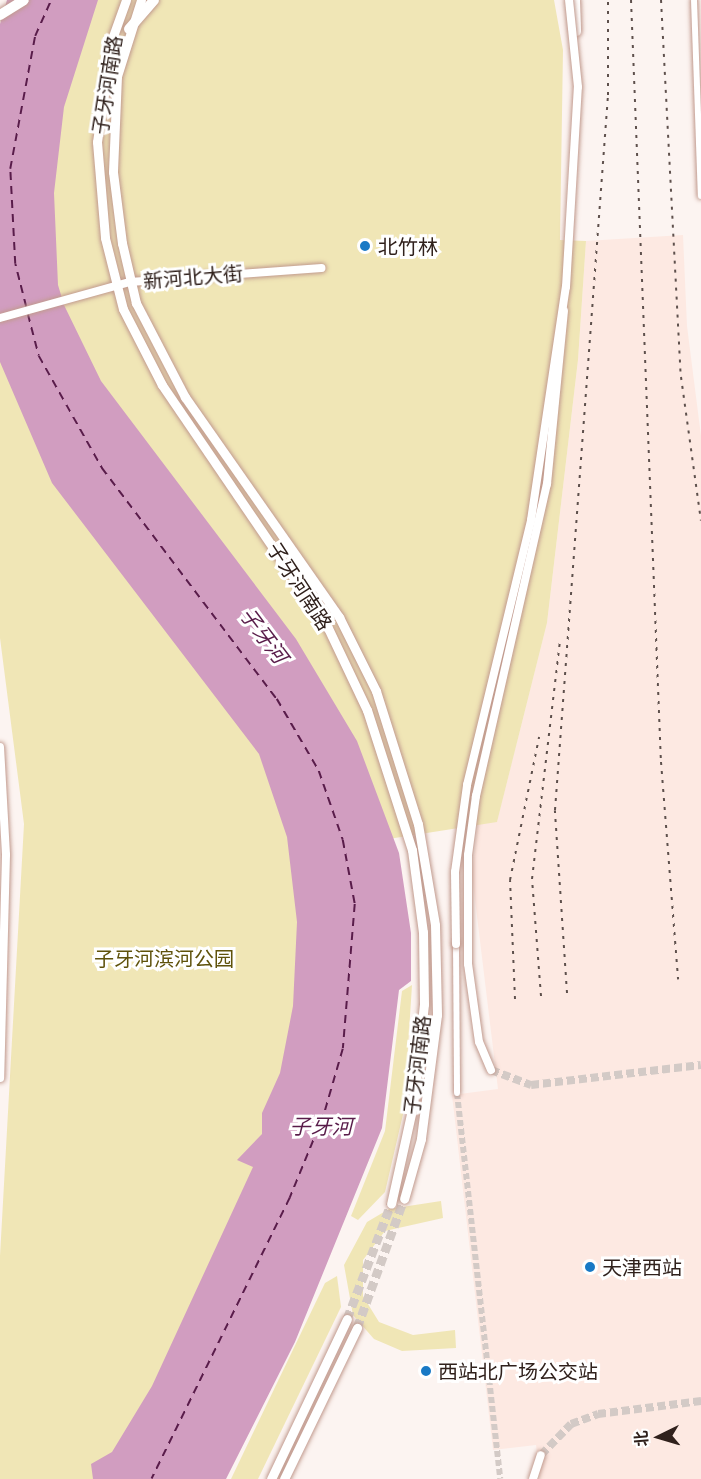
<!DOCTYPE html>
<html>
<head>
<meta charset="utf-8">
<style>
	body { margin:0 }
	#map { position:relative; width:701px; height:1479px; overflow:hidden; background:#fcf4f1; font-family:Barlow,"Noto Sans SC",sans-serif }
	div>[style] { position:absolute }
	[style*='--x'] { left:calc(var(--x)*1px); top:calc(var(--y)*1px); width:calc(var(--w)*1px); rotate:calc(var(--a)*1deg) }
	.built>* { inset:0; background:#fde9e2 }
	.green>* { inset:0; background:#f0e6b6 }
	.water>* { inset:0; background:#d19dc0 }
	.ferry>* { height:1.5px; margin-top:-0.75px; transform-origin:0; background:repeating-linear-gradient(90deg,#591c4a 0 8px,transparent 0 14px) }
	.minor-tunnel>* { height:6px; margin-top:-3px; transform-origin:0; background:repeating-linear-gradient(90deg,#d3cac6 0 6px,transparent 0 9px) }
	.tertiary-tunnel>* { height:8px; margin-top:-4px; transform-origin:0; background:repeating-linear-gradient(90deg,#d3cac6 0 8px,transparent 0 12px) }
	.secondary-tunnel>* { height:9px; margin-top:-4.5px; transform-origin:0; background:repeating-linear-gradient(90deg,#d3cac6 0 9px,transparent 0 13.5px) }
	.roads { filter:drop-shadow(0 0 2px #c19a8e) drop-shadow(0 0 2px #c19a8e) }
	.minor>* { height:6px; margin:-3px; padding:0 3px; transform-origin:3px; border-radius:3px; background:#fff }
	.tertiary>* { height:8px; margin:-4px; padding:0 4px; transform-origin:4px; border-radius:4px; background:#fff }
	.secondary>* { height:9px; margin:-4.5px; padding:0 4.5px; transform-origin:4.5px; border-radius:4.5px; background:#fff }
	.primary>* { height:10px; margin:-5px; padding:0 5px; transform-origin:5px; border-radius:5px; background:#fff }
	.rail>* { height:2px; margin-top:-1px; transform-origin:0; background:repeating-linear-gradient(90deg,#5e504c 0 3px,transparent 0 9px) }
	.bridges { filter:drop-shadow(0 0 2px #c19a8e) drop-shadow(0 0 2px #c19a8e) }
	.tertiary-bridge>* { height:8px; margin:-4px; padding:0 4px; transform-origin:4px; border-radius:4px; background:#fff }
	.dots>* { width:16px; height:16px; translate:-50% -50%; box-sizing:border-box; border:3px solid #fff; border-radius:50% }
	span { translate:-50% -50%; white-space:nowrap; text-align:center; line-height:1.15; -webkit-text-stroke:6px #fff; paint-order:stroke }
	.street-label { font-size:20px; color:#30211c }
	.poi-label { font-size:20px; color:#30211c }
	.left { translate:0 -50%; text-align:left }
	.park-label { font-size:20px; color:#5f520b }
	.water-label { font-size:21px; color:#591c4a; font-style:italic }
	.north { position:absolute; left:629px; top:1407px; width:60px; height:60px; -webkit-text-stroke:4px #fff; paint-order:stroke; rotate:265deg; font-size:16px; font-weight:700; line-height:24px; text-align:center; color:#30211c }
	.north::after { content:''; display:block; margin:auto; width:21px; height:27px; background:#30211c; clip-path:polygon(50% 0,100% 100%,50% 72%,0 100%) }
</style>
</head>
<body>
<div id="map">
	<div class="built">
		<div style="clip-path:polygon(683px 235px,687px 326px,701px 436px,701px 1479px,540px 1479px,536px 1445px,493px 1450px,452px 1095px,498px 1089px,472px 875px,478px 824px,497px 821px,547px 623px,578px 360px,586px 241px)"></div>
	</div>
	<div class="green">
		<div style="clip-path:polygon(91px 0,554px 0,563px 50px,560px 240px,586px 241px,578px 360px,547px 623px,497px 822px,382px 840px,99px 398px,51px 280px,47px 172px)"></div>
		<div style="clip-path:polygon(0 337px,264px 737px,313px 945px,243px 1248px,115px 1479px,0 1479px,0 1256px,24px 824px,0 638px)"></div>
		<div style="clip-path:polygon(412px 985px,404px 1110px,385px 1192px,358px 1220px,351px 1216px,385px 1131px,402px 991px)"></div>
		<div style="clip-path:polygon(441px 1201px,443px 1218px,385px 1231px,363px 1260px,363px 1296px,379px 1322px,413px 1335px,455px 1330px,456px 1348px,402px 1351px,374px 1339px,353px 1315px,344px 1265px,367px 1222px,389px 1209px)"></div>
		<div style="clip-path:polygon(337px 1276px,341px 1307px,258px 1479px,231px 1479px,325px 1283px)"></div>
	</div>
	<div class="water">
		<div style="clip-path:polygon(7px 0,98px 0,64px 107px,54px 193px,58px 285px,64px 305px,101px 381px,296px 639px,357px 741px,399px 853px,411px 933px,411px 981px,399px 990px,382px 1128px,295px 1342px,226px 1479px,93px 1479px,91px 1464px,112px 1452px,152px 1386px,253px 1167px,237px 1160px,262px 1134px,262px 1113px,280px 1073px,293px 1006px,297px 922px,287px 837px,259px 754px,52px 483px,0 362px,0 24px)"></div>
	</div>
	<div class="ferry">
		<div style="--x:26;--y:307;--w:44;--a:-104.3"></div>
		<div style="--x:15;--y:264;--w:95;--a:-93"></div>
		<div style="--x:10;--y:169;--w:135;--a:-79.4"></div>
		<div style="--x:35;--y:36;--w:39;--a:-66"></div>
		<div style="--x:28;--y:314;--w:43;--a:75.3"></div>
		<div style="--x:39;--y:356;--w:129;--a:60.6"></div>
		<div style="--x:102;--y:468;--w:290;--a:52.9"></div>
		<div style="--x:277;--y:699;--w:83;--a:59.7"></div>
		<div style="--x:319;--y:771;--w:73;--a:70.8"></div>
		<div style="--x:343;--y:840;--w:65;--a:79.4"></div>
		<div style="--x:355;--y:904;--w:145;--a:94.7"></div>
		<div style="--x:343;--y:1049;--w:69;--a:106.1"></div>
		<div style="--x:324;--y:1115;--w:90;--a:112.3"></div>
		<div style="--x:290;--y:1198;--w:313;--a:116.2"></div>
	</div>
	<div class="minor-tunnel">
		<div style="--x:457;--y:1093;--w:388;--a:83.6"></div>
	</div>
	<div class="tertiary-tunnel">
		<div style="--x:491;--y:1070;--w:43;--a:20.6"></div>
		<div style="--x:531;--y:1085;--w:171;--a:-6.7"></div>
		<div style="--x:541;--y:1455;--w:43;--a:-45.9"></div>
		<div style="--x:571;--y:1424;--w:29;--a:-20"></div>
		<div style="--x:598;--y:1414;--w:104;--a:-7.2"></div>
	</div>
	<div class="secondary-tunnel">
		<div style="--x:347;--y:1319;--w:123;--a:-69.1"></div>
		<div style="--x:357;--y:1328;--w:137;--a:-70"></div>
	</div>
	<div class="roads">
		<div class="minor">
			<div style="--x:694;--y:0;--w:196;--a:88"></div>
			<div style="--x:456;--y:944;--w:149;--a:89.6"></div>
		</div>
		<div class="tertiary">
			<div style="--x:0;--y:318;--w:135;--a:-15.5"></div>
			<div style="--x:130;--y:282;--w:192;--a:-4.2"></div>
			<div style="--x:0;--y:747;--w:108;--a:86.8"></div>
			<div style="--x:6;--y:855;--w:223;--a:91.5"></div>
			<div style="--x:533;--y:1479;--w:25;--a:-72"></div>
		</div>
		<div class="secondary">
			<div style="--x:126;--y:0;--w:41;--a:109.7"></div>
			<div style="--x:112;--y:39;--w:104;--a:98.3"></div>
			<div style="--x:97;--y:142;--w:96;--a:85.2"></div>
			<div style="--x:105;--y:238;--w:73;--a:75.8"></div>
			<div style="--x:123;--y:309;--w:85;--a:62.8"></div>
			<div style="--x:162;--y:385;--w:294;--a:55.7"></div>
			<div style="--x:328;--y:628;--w:91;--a:64.6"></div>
			<div style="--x:367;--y:710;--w:147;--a:72.2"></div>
			<div style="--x:412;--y:850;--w:83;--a:82.4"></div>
			<div style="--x:423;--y:932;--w:72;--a:89.2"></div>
			<div style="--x:424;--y:1004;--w:102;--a:96.2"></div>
			<div style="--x:413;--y:1105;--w:101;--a:102.5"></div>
			<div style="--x:141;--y:0;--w:80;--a:107.5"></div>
			<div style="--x:117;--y:76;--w:96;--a:92.4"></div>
			<div style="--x:113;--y:172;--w:72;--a:82.8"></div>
			<div style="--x:122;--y:243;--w:62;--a:76.9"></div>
			<div style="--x:136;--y:303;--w:106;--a:62.5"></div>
			<div style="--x:185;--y:397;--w:269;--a:55"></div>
			<div style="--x:339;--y:617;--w:83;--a:63.4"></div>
			<div style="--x:376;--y:691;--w:139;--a:72.5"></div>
			<div style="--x:418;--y:824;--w:102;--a:80.4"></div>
			<div style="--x:435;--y:925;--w:90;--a:88.7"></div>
			<div style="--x:437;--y:1015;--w:125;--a:97.4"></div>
			<div style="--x:421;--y:1139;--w:62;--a:105.8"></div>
			<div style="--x:575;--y:0;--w:31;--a:88"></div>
			<div style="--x:271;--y:1479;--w:177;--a:-64.6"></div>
			<div style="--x:284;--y:1479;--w:168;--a:-64.2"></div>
		</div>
		<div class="primary">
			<div style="--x:0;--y:15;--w:28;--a:-32"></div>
			<div style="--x:129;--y:29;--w:38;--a:-49"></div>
		</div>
	</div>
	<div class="rail">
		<div style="--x:631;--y:0;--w:763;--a:87.75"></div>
		<div style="--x:661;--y:762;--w:218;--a:85.5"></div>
		<div style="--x:661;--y:0;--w:378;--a:87"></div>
		<div style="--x:681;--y:377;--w:145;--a:82.1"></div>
		<div style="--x:567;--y:993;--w:183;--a:-93.8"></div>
		<div style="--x:555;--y:810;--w:717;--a:-85.76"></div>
		<div style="--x:608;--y:95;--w:95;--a:-90"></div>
		<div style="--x:541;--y:996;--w:117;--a:-94.4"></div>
		<div style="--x:532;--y:879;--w:240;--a:-83.3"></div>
		<div style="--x:515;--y:999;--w:119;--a:-92.4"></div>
		<div style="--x:510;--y:880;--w:146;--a:-78.5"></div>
	</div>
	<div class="bridges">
		<div class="tertiary-bridge">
			<div style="--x:456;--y:944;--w:72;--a:-90.8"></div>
			<div style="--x:455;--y:872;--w:88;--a:-82.1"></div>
			<div style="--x:467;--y:785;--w:273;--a:-76.4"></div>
			<div style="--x:531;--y:520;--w:236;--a:-81.5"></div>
			<div style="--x:566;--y:287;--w:200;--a:-86.6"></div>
			<div style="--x:578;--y:87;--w:87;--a:-95.9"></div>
			<div style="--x:491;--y:1070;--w:30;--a:-113"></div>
			<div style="--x:479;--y:1042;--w:79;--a:-98"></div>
			<div style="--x:468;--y:964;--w:109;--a:-90"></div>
			<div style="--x:468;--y:855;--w:60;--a:-82.3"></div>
			<div style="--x:476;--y:796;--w:320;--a:-77.2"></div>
			<div style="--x:547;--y:484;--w:174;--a:-84.4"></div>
		</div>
	</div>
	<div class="dots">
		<div style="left:365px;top:246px;background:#1979c5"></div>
		<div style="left:590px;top:1267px;background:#1979c5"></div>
		<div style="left:426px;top:1371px;background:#1979c5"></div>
	</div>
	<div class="street-label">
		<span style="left:107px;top:85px;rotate:-81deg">子牙河南路</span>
		<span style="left:193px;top:277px;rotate:-5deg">新河北大街</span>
		<span style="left:300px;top:586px;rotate:57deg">子牙河南路</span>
		<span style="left:417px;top:1065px;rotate:-83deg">子牙河南路</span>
	</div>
	<div class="poi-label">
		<span class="left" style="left:378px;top:246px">北竹林</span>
		<span class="left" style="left:602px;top:1267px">天津西站</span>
		<span class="left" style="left:438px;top:1371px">西站北广场公交站</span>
	</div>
	<div class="park-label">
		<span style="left:164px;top:958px">子牙河滨河公园</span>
	</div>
	<div class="water-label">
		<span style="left:264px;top:635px;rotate:53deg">子牙河</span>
		<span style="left:321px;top:1126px">子牙河</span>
	</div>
	<div class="north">北</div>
</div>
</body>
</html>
